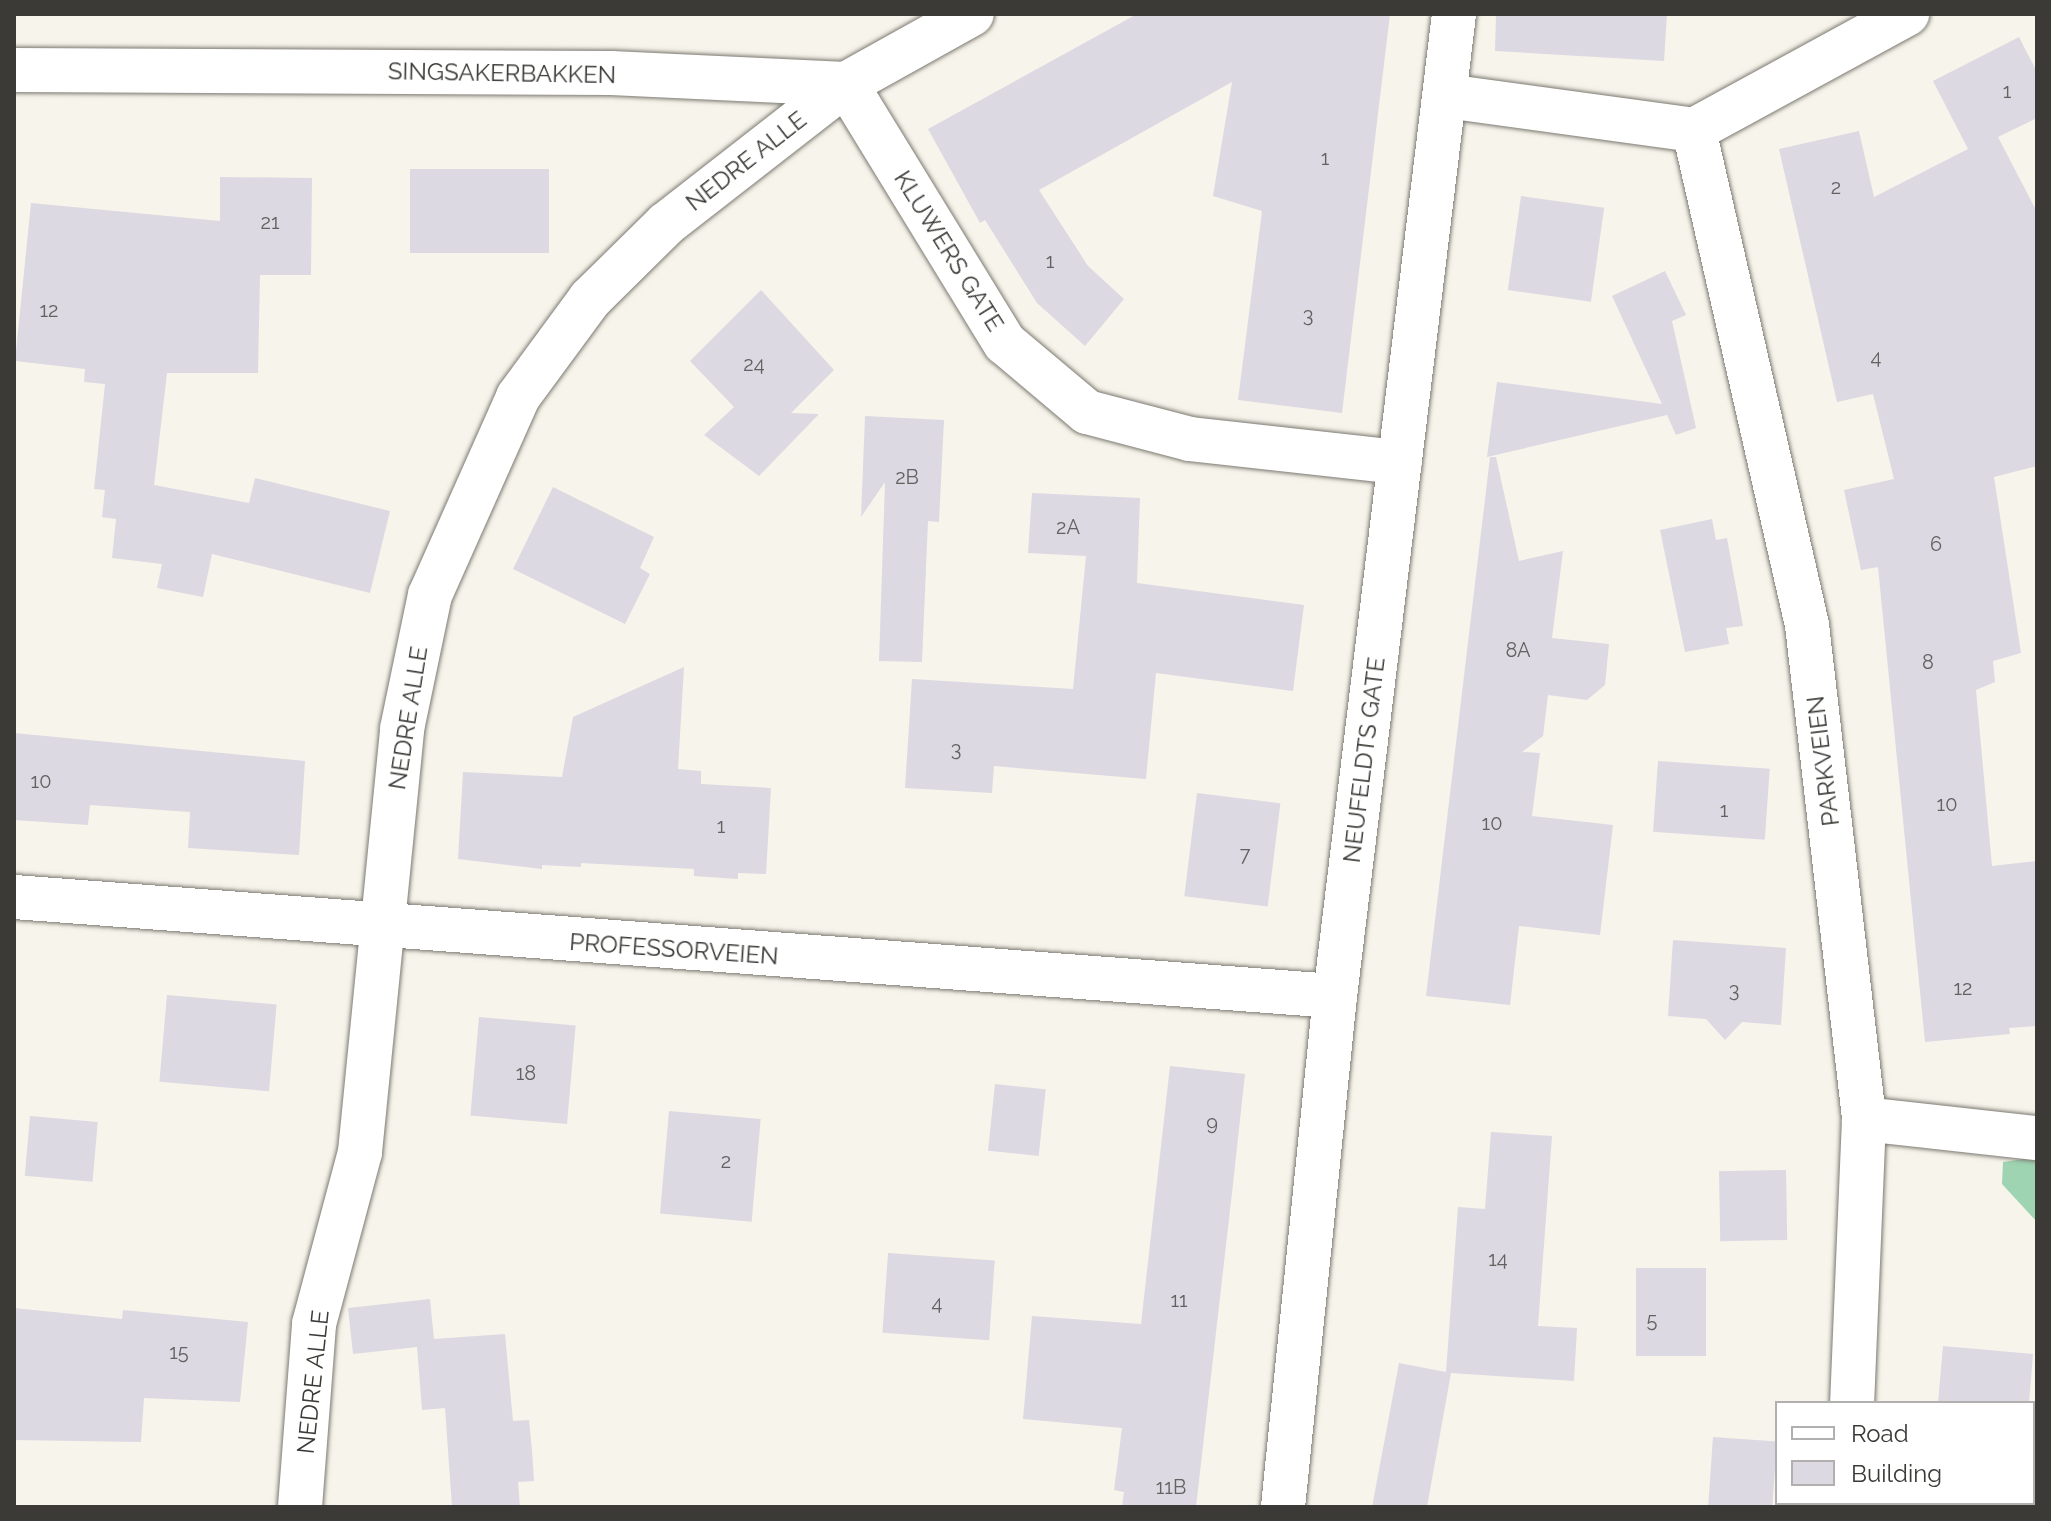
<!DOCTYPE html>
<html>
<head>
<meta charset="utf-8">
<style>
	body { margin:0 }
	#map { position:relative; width:2051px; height:1521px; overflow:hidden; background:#f7f4eb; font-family:Raleway,sans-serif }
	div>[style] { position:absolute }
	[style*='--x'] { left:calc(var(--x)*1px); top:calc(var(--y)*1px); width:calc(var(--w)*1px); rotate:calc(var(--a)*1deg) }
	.green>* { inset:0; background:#9ed4b1 }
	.building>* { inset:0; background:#dcd9e2; transform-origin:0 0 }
	.roads { filter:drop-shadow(0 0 2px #7c7971) drop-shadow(0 0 2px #7c7971) }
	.street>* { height:44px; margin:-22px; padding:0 22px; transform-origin:22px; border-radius:22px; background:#fff }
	span { translate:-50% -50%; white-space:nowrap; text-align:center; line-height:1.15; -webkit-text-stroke:7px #fff; paint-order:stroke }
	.number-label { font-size:20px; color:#636261 }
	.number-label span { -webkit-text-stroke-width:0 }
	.street-label { font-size:24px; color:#3b3a36 }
	.frame { position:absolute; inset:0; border:16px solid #3b3a36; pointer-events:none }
	.legend { position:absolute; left:1775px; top:1401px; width:260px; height:104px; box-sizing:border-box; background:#fff; border:2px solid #b1b0af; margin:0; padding:10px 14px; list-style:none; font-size:24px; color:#3b3a36 }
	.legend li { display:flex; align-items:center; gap:16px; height:40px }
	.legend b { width:40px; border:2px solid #b1b0af }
</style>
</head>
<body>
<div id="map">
	<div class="green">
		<div style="clip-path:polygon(2037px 1157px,2037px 1222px,2002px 1184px,2003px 1162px)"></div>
	</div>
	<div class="building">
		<div style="clip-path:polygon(1137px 14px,1390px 14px,1342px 413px,1238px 400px,1262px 211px,1213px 196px,1232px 82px,1039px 190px,1088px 266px,1124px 299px,1085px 346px,1037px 303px,985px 220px,980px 223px,928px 129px)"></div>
		<div style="clip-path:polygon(1496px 14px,1667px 14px,1664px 61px,1495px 51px)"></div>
		<div style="clip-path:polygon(2019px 37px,2037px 72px,2037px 118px,1998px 137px,2037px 212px,2037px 466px,1994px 477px,2021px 653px,1993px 661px,1995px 682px,1976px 690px,1992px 866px,2037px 861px,2037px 1026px,2009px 1028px,2010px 1034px,1925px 1042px,1878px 567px,1861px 570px,1844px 490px,1894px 479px,1873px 394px,1837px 402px,1779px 149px,1859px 131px,1874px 197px,1968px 149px,1933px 81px)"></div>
		<div style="left:410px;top:169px;width:139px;height:84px"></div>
		<div style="clip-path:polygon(220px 177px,312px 178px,311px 275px,260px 275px,258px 373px,167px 373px,154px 485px,249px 503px,255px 478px,390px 511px,370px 593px,212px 554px,203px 597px,157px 588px,162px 564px,112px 558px,116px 519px,102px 517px,105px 490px,94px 489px,105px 384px,84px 382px,85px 369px,15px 361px,31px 203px,220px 221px)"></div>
		<div style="left:1521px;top:196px;width:84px;height:95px;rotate:8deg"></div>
		<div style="clip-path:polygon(1665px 271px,1686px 315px,1672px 321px,1696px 428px,1676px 435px,1667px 415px,1487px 457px,1497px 382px,1662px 404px,1612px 296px)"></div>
		<div style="clip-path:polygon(761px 290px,834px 370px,791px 413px,819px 414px,759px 476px,704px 435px,734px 407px,690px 361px)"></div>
		<div style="clip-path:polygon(865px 416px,944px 420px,939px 522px,928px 521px,922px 662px,879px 661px,885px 482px,861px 517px)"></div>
		<div style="clip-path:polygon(1490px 457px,1496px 457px,1519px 561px,1563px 551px,1552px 638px,1609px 644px,1605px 685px,1587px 700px,1548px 695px,1543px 736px,1522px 752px,1540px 753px,1532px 816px,1613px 825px,1600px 935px,1519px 926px,1510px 1005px,1426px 996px)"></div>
		<div style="clip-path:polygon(553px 487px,654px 537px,640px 568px,650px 574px,625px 624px,513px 569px)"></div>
		<div style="clip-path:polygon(1032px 493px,1140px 498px,1137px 583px,1304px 605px,1293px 691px,1156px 673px,1146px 779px,994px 766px,992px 793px,905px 788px,912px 679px,1073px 689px,1086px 556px,1028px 553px)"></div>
		<div style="clip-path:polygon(1712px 519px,1716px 540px,1727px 538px,1743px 626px,1726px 628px,1729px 644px,1685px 652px,1660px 530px)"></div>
		<div style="clip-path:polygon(684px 667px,678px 769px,701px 771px,701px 784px,771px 788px,766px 874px,738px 873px,738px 879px,694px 876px,694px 869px,581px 863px,581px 867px,542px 865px,542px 869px,458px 859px,463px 772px,562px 777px,573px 717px)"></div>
		<div style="clip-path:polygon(14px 733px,305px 761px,299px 855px,188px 848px,190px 812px,90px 805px,88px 825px,14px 820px)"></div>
		<div style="left:1658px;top:761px;width:112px;height:71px;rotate:4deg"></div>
		<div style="left:1197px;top:793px;width:84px;height:104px;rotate:7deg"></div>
		<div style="clip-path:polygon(1673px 940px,1786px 948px,1781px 1025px,1742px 1022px,1725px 1040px,1706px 1019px,1668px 1016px)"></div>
		<div style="left:167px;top:995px;width:110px;height:87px;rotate:5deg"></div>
		<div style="left:479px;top:1017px;width:97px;height:99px;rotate:5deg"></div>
		<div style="clip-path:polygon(1170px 1066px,1245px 1074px,1233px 1184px,1196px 1507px,1122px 1507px,1124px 1492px,1114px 1490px,1122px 1428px,1023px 1419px,1032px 1316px,1141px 1324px)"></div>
		<div style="left:995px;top:1084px;width:51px;height:67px;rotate:6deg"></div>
		<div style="left:669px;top:1111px;width:92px;height:103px;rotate:5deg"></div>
		<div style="left:30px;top:1116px;width:68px;height:60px;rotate:5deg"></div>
		<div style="clip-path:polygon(1491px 1132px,1552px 1136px,1538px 1326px,1577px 1328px,1574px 1381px,1451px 1373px,1427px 1507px,1372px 1507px,1399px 1363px,1446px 1372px,1458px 1207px,1485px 1209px)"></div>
		<div style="left:1786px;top:1170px;width:70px;height:67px;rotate:89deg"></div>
		<div style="left:888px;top:1253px;width:107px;height:80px;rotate:4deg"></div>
		<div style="left:1706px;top:1268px;width:88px;height:70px;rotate:90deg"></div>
		<div style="clip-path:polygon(430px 1299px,434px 1339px,505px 1334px,513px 1421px,529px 1420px,532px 1450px,534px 1481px,518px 1482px,520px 1507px,452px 1507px,445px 1408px,422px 1410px,417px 1347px,353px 1354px,348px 1308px)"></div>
		<div style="clip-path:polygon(14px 1308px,122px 1319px,123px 1310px,248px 1322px,240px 1402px,144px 1398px,141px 1442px,14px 1440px)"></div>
		<div style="clip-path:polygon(1943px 1346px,2033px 1354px,2029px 1403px,1938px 1403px)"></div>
		<div style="left:1713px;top:1437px;width:64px;height:70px;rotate:4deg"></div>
	</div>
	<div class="roads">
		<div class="street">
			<div style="--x:14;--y:70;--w:597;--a:0.29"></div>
			<div style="--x:611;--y:73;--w:235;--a:2.7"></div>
			<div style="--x:846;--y:84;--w:304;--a:58.5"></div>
			<div style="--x:1005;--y:343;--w:107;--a:40.1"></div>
			<div style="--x:1087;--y:412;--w:106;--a:14.7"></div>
			<div style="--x:1190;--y:439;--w:211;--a:6.3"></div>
			<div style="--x:1446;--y:96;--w:250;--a:7.8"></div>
			<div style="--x:1694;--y:130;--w:243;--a:-28.6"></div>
			<div style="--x:1694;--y:130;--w:508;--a:77.14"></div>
			<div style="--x:1807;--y:625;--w:497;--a:83.4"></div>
			<div style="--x:1864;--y:1119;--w:284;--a:92.4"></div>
			<div style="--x:14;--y:897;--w:1325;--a:4.29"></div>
			<div style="--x:1864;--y:1119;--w:174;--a:6.3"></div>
			<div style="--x:300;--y:1507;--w:184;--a:-85.6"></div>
			<div style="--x:314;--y:1324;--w:178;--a:-75"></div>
			<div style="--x:360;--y:1152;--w:425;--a:-84.3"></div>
			<div style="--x:402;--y:729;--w:137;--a:-78.2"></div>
			<div style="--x:430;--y:595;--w:217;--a:-66"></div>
			<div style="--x:518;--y:397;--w:122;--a:-53.7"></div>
			<div style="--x:590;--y:299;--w:107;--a:-44.6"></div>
			<div style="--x:666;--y:224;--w:228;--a:-37.9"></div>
			<div style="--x:846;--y:84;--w:144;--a:-29.1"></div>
			<div style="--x:1283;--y:1507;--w:514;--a:-84.19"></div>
			<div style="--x:1335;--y:996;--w:989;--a:-83.09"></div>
			<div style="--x:1847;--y:1507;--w:4;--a:-90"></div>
		</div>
	</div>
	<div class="number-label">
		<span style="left:2007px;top:91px">1</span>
		<span style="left:1325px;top:158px">1</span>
		<span style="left:1836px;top:187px">2</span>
		<span style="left:270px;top:222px">21</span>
		<span style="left:1050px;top:261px">1</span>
		<span style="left:49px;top:310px">12</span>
		<span style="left:1308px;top:315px">3</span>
		<span style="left:1876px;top:357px">4</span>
		<span style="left:754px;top:364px">24</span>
		<span style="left:907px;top:477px">2B</span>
		<span style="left:1068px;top:527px">2A</span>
		<span style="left:1936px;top:544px">6</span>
		<span style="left:1518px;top:650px">8A</span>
		<span style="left:1928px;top:662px">8</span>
		<span style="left:956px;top:749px">3</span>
		<span style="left:41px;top:781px">10</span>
		<span style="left:1947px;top:804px">10</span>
		<span style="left:1724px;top:810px">1</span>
		<span style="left:1492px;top:823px">10</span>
		<span style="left:721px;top:826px">1</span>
		<span style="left:1245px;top:854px">7</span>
		<span style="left:1963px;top:988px">12</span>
		<span style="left:1734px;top:990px">3</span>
		<span style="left:526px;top:1073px">18</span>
		<span style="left:1212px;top:1123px">9</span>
		<span style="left:726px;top:1161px">2</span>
		<span style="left:1498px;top:1259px">14</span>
		<span style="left:1179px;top:1300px">11</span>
		<span style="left:937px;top:1303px">4</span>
		<span style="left:1652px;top:1320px">5</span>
		<span style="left:179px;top:1352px">15</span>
		<span style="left:1171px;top:1487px">11B</span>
	</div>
	<div class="street-label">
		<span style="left:502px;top:73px;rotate:1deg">SINGSAKERBAKKEN</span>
		<span style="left:746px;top:161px;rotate:-38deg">NEDRE ALLE</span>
		<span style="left:949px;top:251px;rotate:58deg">KLUWERS GATE</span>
		<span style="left:408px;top:718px;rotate:-81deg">NEDRE ALLE</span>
		<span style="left:1364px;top:760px;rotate:-83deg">NEUFELDTS GATE</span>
		<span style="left:1823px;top:761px;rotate:-97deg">PARKVEIEN</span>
		<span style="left:674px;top:949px;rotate:4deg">PROFESSORVEIEN</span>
		<span style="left:313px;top:1382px;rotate:-84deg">NEDRE ALLE</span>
	</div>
	<div class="frame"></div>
	<ul class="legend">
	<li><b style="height:10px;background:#fff"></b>Road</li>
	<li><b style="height:22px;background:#dcd9e2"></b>Building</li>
	</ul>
</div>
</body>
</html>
